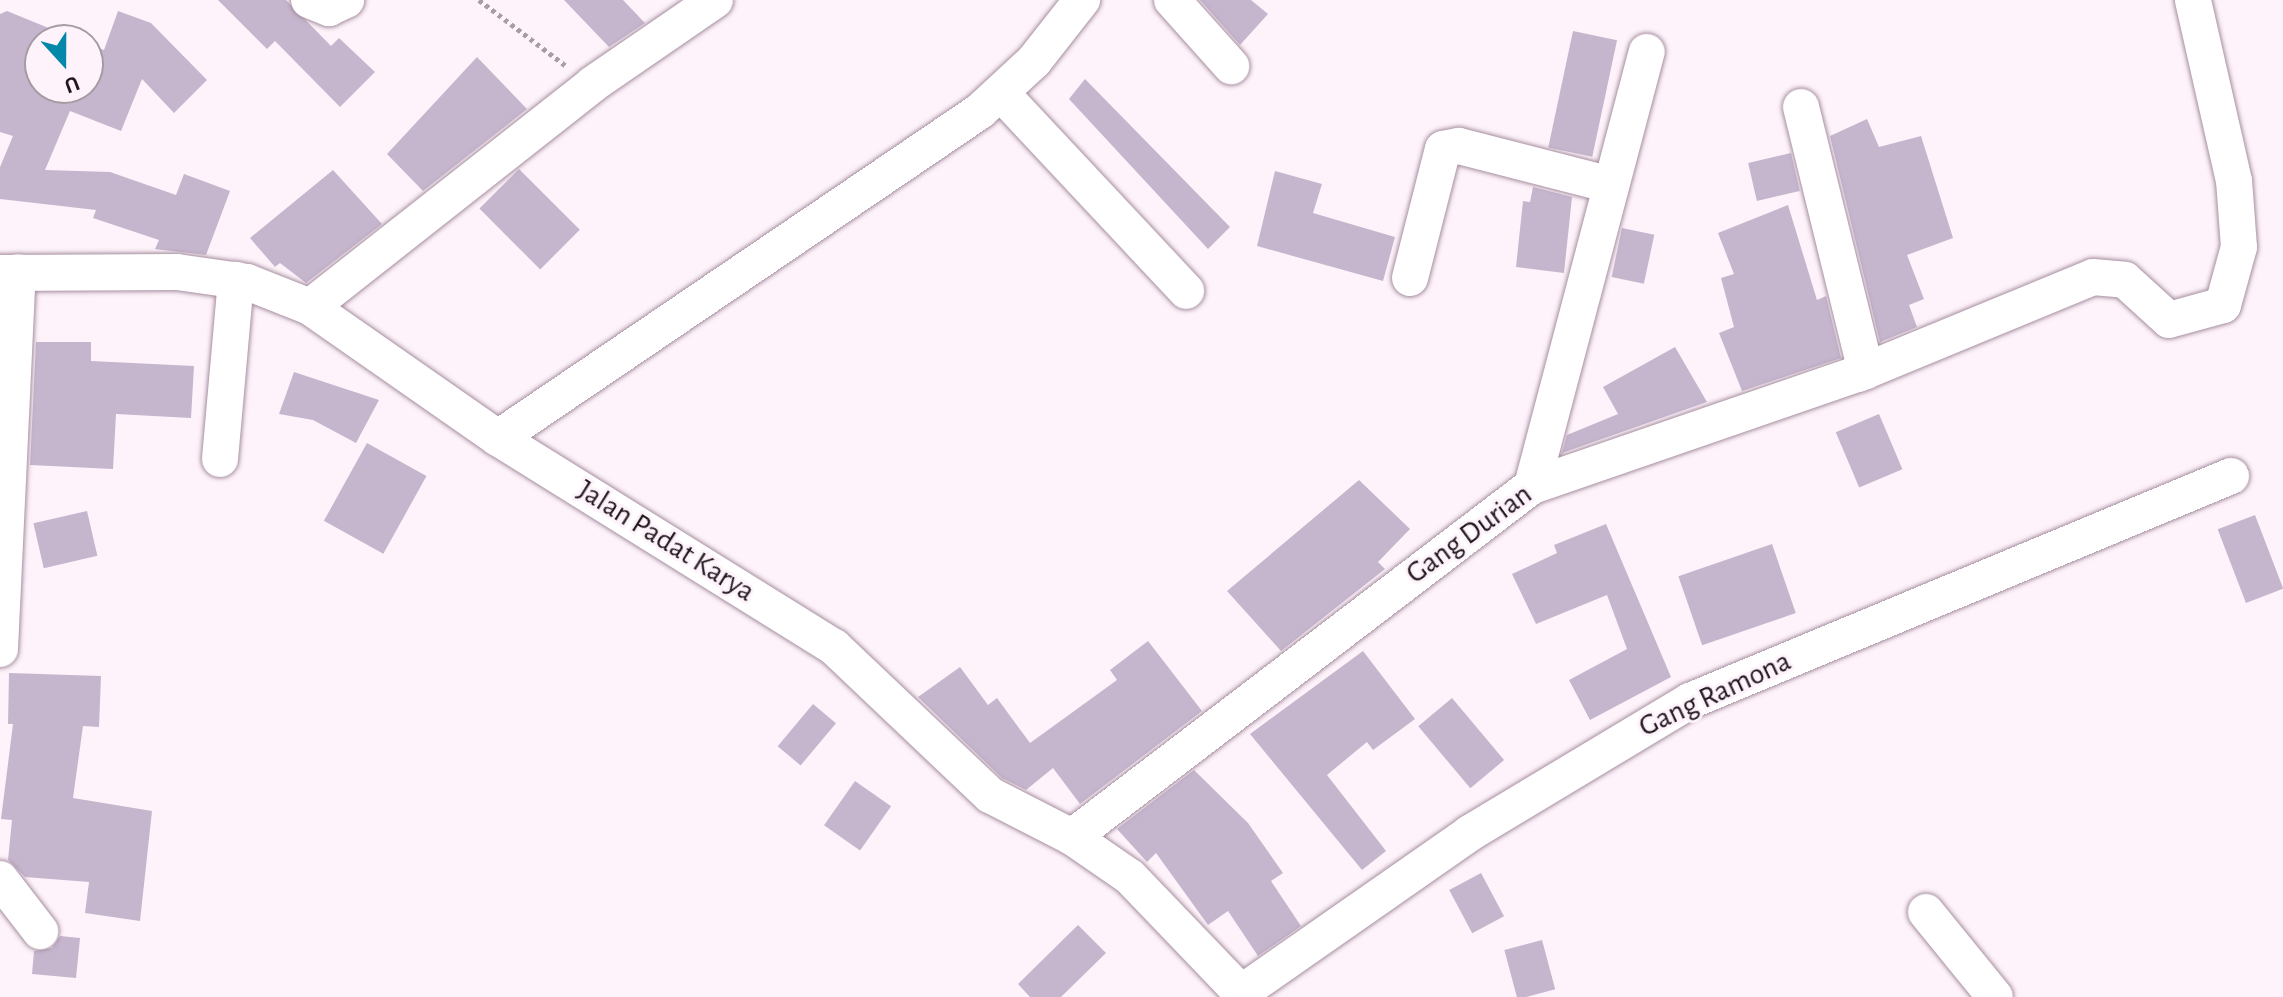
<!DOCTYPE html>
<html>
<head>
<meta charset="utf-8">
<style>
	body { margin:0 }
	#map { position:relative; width:2283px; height:997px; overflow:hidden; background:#fef3fa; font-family:"Alegreya Sans",sans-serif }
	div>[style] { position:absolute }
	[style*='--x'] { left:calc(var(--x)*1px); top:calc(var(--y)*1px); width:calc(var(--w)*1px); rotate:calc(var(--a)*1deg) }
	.building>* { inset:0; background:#c5b6ce; transform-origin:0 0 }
	.path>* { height:5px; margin-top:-2.5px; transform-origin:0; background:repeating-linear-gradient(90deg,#a79da4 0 4px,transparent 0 8px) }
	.roads { filter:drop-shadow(0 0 2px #a68ea0) drop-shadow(0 0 2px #a68ea0) }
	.minor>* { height:36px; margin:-18px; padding:0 18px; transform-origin:18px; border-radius:18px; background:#fff }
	span { translate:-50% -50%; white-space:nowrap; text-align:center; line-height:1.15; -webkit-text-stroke:6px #fef3fa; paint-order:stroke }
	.street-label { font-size:30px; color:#20171e }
	.north { position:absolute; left:24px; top:24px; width:80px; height:80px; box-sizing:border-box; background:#fef3fa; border:2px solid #a59ba2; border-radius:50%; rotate:159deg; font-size:22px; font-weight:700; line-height:32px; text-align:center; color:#20171e }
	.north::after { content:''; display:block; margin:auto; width:28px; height:36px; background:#0388aa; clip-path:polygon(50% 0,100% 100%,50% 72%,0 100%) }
</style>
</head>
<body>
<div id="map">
	<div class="building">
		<div style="clip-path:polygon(218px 0,286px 0,331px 46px,339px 38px,375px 72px,340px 107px,275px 41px,267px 49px)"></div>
		<div style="clip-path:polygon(564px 0,623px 0,645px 23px,609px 47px)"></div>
		<div style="clip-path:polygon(1200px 0,1251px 0,1268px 14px,1240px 45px)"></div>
		<div style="clip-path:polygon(7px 11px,78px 40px,40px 40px,40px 88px,88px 88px,88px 44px,104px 50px,118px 11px,151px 23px,207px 80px,174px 113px,142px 79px,121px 131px,70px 111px,45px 170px,110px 172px,176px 195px,184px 174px,230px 191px,206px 255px,155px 249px,159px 240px,93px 218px,96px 210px,0 199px,0 167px,13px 136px,0 132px,0 14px)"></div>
		<div style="left:1573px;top:31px;width:45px;height:119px;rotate:12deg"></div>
		<div style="clip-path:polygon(477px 57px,527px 109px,423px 191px,387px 154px)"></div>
		<div style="clip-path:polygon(1085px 79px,1230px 227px,1208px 249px,1069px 99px)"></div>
		<div style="clip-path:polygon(1867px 119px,1879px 147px,1921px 136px,1953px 238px,1907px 255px,1924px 299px,1909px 305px,1917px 327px,1880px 342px,1830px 136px)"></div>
		<div style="left:1791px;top:153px;width:39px;height:44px;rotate:77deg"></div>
		<div style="left:519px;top:169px;width:86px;height:56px;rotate:45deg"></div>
		<div style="clip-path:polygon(333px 170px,382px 224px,306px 283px,280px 263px,275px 267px,250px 238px)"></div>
		<div style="clip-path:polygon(1275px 171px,1322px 184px,1313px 213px,1395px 237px,1383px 281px,1257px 246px)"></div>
		<div style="clip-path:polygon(1533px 187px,1572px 197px,1564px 273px,1516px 267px,1523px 201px,1530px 202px)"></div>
		<div style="clip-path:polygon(1788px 205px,1817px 300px,1826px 296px,1841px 358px,1742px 391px,1719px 333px,1734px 327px,1721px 278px,1734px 274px,1718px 233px)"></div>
		<div style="left:1622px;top:228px;width:33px;height:50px;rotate:12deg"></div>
		<div style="clip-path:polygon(36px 342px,91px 342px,91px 361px,194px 366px,191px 418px,116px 414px,113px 469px,30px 465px)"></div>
		<div style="clip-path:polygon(1675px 347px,1707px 402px,1562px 453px,1567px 435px,1618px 414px,1603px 387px)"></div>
		<div style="clip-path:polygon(294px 372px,379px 400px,356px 443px,313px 420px,279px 414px)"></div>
		<div style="left:1879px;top:414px;width:60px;height:47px;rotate:67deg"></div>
		<div style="left:367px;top:443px;width:68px;height:89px;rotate:29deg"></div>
		<div style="clip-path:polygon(1359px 480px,1410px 529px,1378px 562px,1385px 569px,1281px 651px,1227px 591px)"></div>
		<div style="left:87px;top:511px;width:46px;height:55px;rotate:77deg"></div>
		<div style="left:2255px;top:515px;width:79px;height:40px;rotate:69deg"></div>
		<div style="clip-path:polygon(1606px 524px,1671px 677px,1590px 720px,1569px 680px,1627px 649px,1607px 595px,1536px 624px,1512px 574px,1557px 553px,1554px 545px)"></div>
		<div style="left:1772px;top:544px;width:73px;height:99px;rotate:71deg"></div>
		<div style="clip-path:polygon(1148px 641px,1202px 711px,1080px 804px,1053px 768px,1026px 790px,1002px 778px,918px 697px,960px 667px,988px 705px,997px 698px,1030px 743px,1117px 680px,1110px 670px)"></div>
		<div style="clip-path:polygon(1363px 651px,1415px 719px,1373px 750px,1367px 742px,1327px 775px,1386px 851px,1362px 870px,1250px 734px)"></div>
		<div style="clip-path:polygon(9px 673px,101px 676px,99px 727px,83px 726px,73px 798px,152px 811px,140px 921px,85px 913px,89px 882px,25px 877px,8px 860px,12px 820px,1px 819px,13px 724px,8px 724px)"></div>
		<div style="left:1452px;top:698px;width:81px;height:44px;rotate:50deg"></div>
		<div style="left:813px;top:704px;width:30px;height:55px;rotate:40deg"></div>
		<div style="clip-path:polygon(1194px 770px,1248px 823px,1283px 873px,1271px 881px,1301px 926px,1258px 956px,1228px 911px,1208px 925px,1156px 853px,1147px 862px,1117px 829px)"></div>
		<div style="left:855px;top:781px;width:44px;height:54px;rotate:35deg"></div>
		<div style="left:1481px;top:873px;width:49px;height:36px;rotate:62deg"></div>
		<div style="clip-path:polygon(1078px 925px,1106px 953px,1061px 997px,1030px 997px,1018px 984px)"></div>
		<div style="clip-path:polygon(60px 936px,80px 938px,76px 978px,32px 974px,34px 951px,52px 948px)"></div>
		<div style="left:1542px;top:940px;width:51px;height:39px;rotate:75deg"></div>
	</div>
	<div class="path">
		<div style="--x:479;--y:0;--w:108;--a:37.1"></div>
	</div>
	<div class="roads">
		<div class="minor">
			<div style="--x:309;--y:0;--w:22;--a:22"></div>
			<div style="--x:329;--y:8;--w:19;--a:-25"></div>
			<div style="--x:1172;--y:0;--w:89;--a:48.2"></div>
			<div style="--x:1001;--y:93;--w:271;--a:46.9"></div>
			<div style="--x:1801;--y:107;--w:272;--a:76.2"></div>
			<div style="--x:0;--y:273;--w:177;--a:-0.3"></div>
			<div style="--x:177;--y:272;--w:71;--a:8.1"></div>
			<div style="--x:247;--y:282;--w:68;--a:21.6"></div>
			<div style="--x:310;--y:307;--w:229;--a:34.9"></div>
			<div style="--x:498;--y:438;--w:396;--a:31.9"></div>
			<div style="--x:834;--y:647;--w:215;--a:43.5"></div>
			<div style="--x:990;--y:795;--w:92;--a:27.1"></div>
			<div style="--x:1072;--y:837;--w:70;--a:34.6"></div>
			<div style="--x:1130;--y:877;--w:166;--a:46.2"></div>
			<div style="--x:1410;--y:278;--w:133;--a:-75.7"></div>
			<div style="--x:1443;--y:149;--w:16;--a:-11"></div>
			<div style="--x:1459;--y:146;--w:157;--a:14.4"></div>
			<div style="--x:310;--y:307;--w:360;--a:-38.2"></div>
			<div style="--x:593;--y:84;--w:148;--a:-34.5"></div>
			<div style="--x:498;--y:438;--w:582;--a:-34.15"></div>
			<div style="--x:980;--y:111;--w:74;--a:-42.8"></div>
			<div style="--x:1034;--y:61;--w:78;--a:-51.8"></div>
			<div style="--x:220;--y:459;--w:180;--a:-84.9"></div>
			<div style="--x:1532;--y:486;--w:449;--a:-75.2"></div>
			<div style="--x:0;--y:649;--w:377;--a:-87.3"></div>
			<div style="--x:1072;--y:837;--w:579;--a:-37.35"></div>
			<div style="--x:1532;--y:486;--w:345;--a:-19"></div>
			<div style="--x:1858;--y:374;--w:254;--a:-22.4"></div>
			<div style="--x:2093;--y:277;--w:32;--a:5"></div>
			<div style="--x:2125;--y:280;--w:59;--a:42.3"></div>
			<div style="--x:2169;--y:320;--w:56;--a:-15.5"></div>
			<div style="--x:2223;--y:305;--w:60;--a:-74.6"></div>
			<div style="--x:2239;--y:247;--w:66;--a:-94.3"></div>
			<div style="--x:2234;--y:181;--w:186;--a:-102.8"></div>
			<div style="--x:0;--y:879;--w:66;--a:52.4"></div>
			<div style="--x:1926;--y:912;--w:109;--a:50.9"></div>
			<div style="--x:1241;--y:993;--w:279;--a:-34.9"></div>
			<div style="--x:1470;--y:833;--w:257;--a:-31"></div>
			<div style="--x:1690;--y:701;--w:586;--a:-22.58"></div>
		</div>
	</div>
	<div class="street-label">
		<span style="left:1469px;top:534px;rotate:-36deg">Gang Durian</span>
		<span style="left:666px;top:541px;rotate:32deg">Jalan Padat Karya</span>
		<span style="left:1715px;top:694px;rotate:-25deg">Gang Ramona</span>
	</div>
	<div class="north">U</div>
</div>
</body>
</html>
